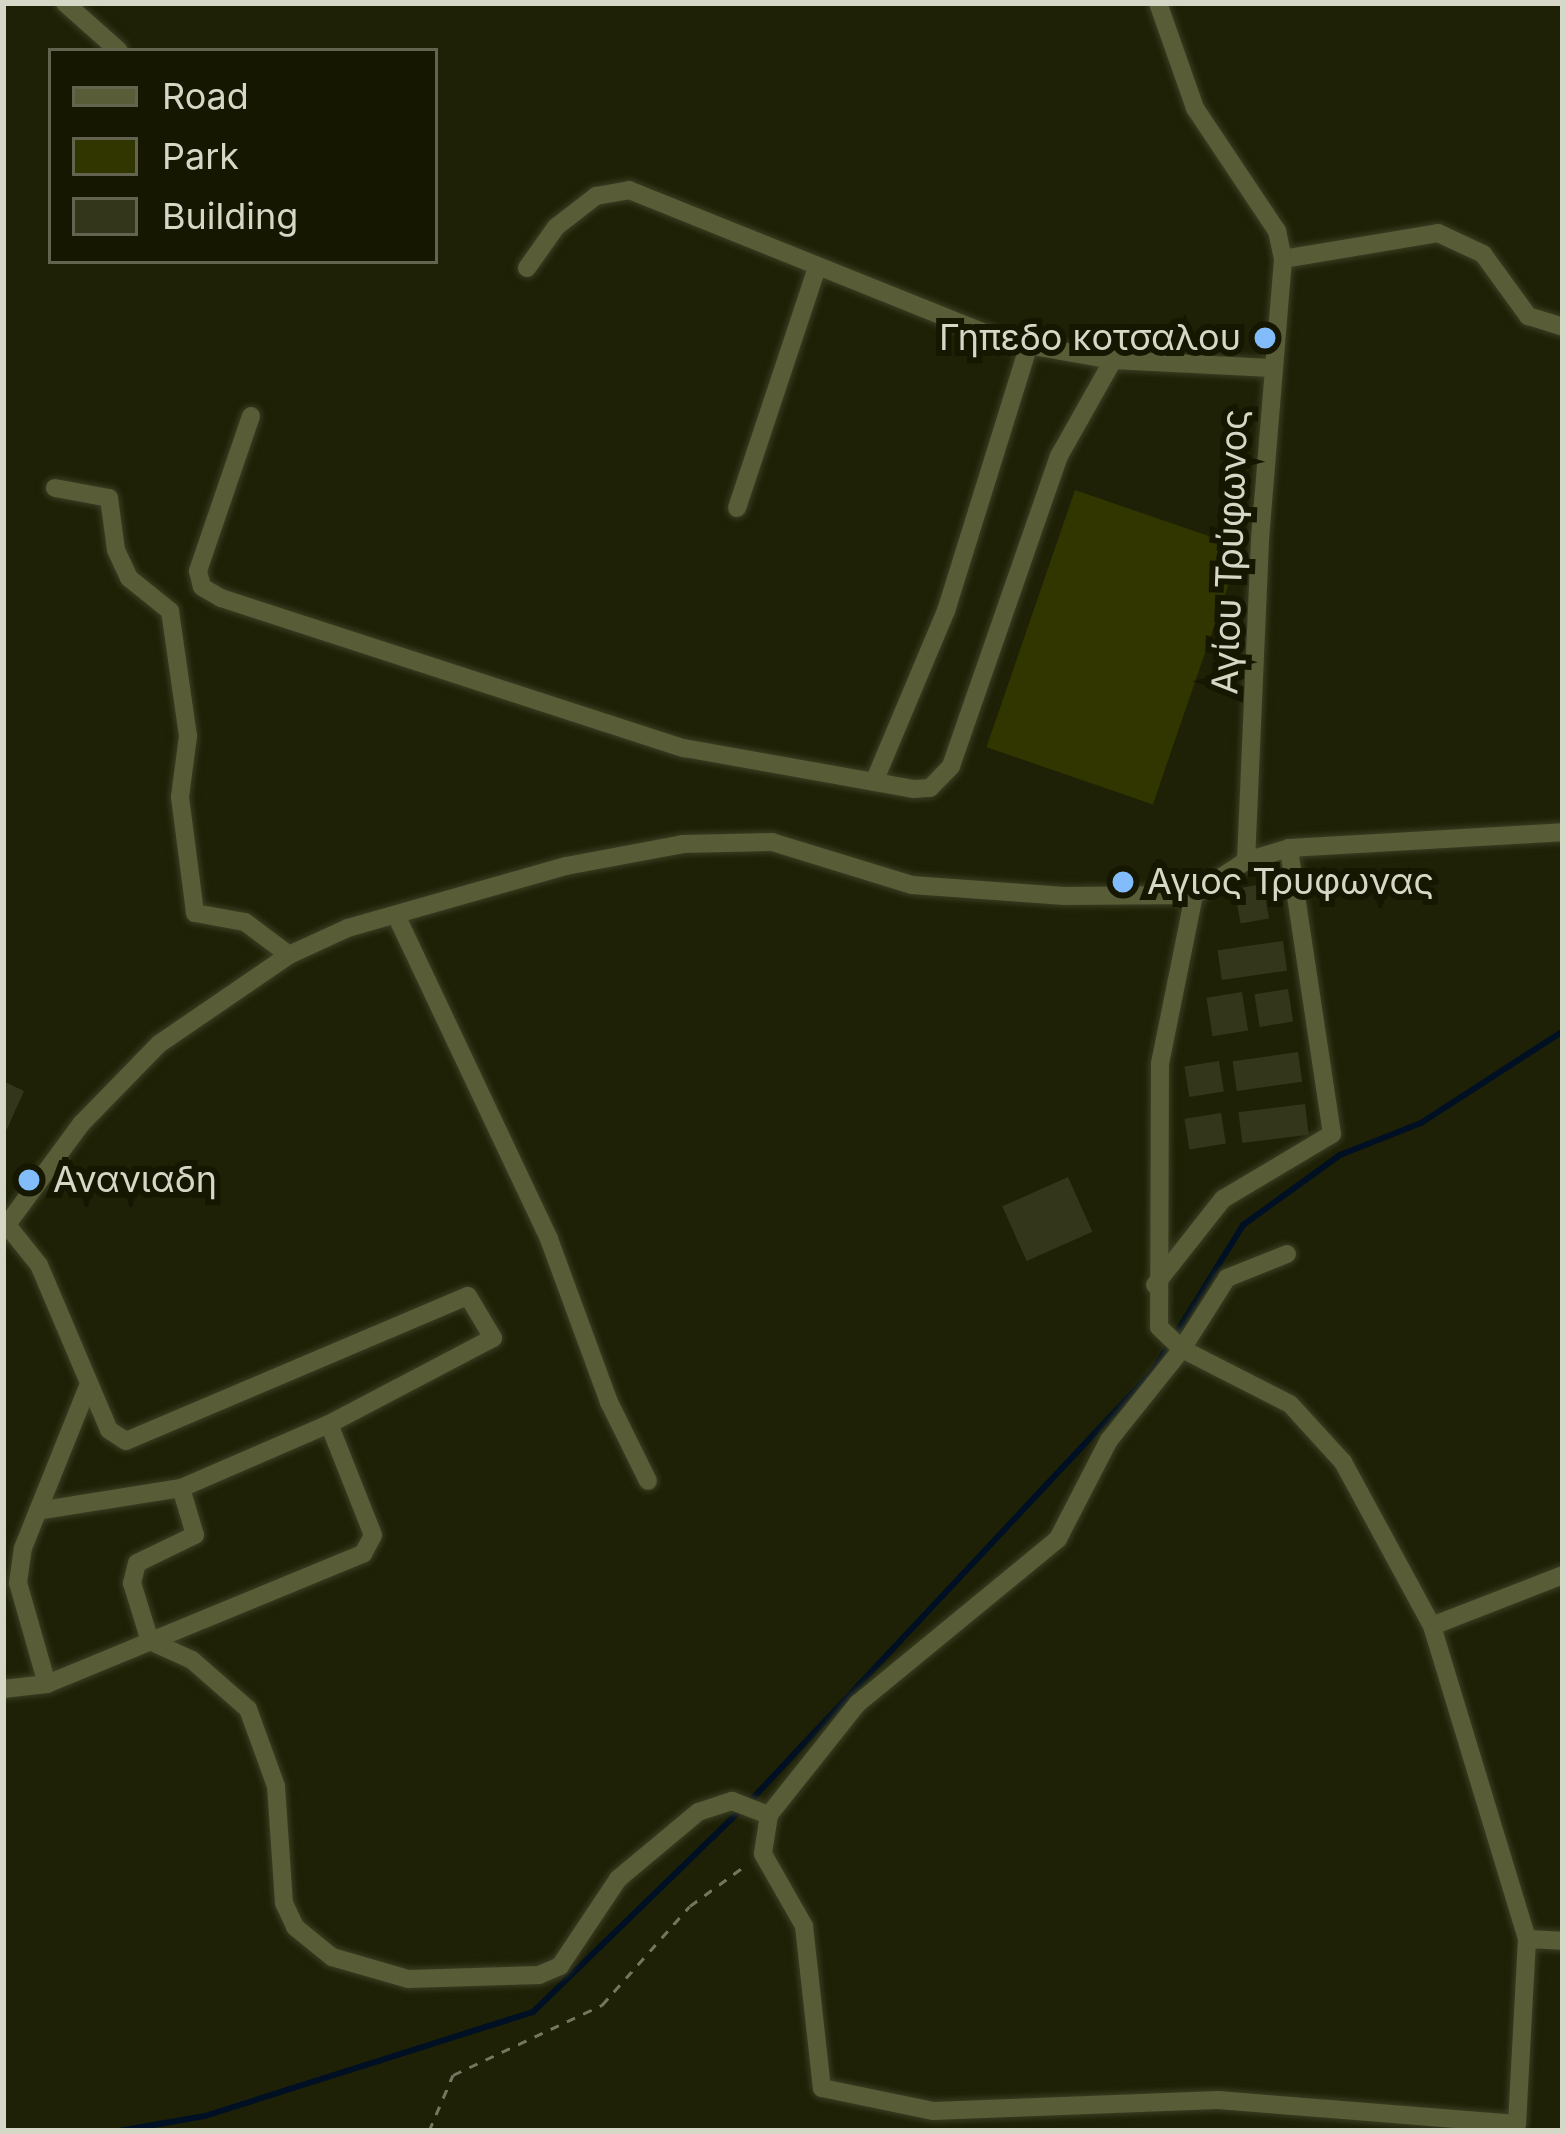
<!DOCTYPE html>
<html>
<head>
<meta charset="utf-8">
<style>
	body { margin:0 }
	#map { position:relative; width:1566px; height:2134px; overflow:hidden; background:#1e2105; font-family:Inter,sans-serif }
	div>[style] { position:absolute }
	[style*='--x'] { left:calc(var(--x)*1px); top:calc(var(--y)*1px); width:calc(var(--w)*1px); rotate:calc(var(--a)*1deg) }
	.green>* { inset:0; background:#313500; transform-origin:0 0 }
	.stream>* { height:6px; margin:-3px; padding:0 3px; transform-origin:3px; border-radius:3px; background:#001024 }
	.building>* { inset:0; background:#33361a; transform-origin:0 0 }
	.path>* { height:3px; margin-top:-1.5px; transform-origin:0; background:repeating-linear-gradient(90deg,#747660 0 9px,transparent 0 18px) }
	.roads { filter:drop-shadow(0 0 3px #3b3e24) drop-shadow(0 0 3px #3b3e24) }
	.minor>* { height:18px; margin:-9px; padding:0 9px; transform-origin:9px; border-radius:9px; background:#585c37 }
	.dots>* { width:33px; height:33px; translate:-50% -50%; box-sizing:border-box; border:6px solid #151700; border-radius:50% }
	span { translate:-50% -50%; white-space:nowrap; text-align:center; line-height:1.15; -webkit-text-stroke:12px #151700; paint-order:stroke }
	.poi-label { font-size:36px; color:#d5d7c7 }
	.right { translate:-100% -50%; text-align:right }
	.left { translate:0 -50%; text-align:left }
	.street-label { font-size:36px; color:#d5d7c7 }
	.frame { position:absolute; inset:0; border:6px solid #d5d7c7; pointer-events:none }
	.legend { position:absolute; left:48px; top:48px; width:390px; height:216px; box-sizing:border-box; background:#151700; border:3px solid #626450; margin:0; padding:15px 21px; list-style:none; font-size:36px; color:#d5d7c7 }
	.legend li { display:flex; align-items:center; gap:24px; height:60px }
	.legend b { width:60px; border:3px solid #626450 }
</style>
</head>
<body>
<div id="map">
	<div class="green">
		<div style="left:1075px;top:490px;width:176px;height:272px;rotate:19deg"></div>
	</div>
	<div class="stream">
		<div style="--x:119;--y:2131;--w:87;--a:-9.9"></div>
		<div style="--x:205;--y:2116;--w:344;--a:-17.6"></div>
		<div style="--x:533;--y:2012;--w:307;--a:-44.2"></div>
		<div style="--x:753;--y:1798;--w:584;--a:-46.87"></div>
		<div style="--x:1152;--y:1372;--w:173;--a:-58.2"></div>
		<div style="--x:1243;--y:1225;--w:120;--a:-35.8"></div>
		<div style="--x:1340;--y:1155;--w:87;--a:-21.6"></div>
		<div style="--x:1421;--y:1123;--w:169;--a:-32.9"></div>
	</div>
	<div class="building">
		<div style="left:1263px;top:884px;width:35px;height:29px;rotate:80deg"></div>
		<div style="left:1283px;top:941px;width:30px;height:66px;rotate:82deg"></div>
		<div style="left:1288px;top:989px;width:33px;height:34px;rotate:81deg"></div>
		<div style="left:1242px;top:992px;width:39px;height:36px;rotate:81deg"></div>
		<div style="left:1298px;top:1052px;width:30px;height:66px;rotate:82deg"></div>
		<div style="left:1219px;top:1061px;width:31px;height:35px;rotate:81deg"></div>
		<div style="clip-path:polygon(3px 1081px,24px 1091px,3px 1138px)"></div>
		<div style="left:1305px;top:1104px;width:31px;height:67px;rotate:83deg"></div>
		<div style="left:1221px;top:1113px;width:31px;height:37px;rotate:81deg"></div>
		<div style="left:1068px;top:1177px;width:60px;height:72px;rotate:66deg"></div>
	</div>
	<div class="path">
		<div style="--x:429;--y:2131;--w:61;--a:-66.8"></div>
		<div style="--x:453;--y:2075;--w:165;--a:-25.2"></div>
		<div style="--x:602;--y:2005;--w:132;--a:-48.4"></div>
		<div style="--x:690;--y:1906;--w:69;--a:-36.2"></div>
	</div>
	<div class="roads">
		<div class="minor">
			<div style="--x:65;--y:3;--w:72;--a:41.6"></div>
			<div style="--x:1283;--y:259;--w:157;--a:-9.5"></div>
			<div style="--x:1438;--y:233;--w:50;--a:25"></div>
			<div style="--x:1483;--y:254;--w:77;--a:54"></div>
			<div style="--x:1528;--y:316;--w:37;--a:17"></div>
			<div style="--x:527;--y:268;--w:50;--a:-54.7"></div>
			<div style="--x:556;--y:227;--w:51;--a:-37.8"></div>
			<div style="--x:596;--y:196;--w:34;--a:-10"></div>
			<div style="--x:629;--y:190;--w:404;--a:21.9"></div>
			<div style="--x:1004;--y:341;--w:111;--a:9.9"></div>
			<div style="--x:1113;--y:360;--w:158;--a:2.9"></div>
			<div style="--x:251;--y:416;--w:164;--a:108.9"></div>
			<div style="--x:198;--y:571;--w:16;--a:76"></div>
			<div style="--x:202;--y:587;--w:22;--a:30"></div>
			<div style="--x:221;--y:598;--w:487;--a:18"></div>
			<div style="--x:684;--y:748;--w:234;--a:10.1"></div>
			<div style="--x:914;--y:789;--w:16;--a:-4"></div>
			<div style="--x:930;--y:788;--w:30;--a:-46"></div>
			<div style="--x:951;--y:766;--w:328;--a:-70.8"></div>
			<div style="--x:1059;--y:456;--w:110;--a:-60.6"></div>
			<div style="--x:55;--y:488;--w:55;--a:10.5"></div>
			<div style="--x:109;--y:498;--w:52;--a:82.3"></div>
			<div style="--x:116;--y:550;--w:31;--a:65"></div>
			<div style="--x:129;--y:578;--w:53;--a:38.8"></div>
			<div style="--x:170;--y:611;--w:126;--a:81.8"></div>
			<div style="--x:188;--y:736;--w:62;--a:97.5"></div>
			<div style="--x:180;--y:797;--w:117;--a:82.6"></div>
			<div style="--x:195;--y:913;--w:51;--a:10.2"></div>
			<div style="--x:245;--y:922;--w:55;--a:36.9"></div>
			<div style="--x:737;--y:508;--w:253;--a:-71.6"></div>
			<div style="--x:874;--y:782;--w:186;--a:-67.2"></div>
			<div style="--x:946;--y:611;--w:279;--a:-72.7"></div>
			<div style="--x:1246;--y:861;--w:45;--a:-16.8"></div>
			<div style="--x:1289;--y:848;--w:274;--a:-3.3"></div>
			<div style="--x:1194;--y:895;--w:171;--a:101.4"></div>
			<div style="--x:1160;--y:1063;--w:264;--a:90.2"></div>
			<div style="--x:1159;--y:1327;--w:32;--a:44"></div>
			<div style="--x:1182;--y:1349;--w:121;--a:27"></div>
			<div style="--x:1290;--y:1404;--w:79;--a:47.6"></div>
			<div style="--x:1343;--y:1462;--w:187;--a:61.5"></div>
			<div style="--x:1432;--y:1626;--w:327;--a:73.1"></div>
			<div style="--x:1527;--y:1939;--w:36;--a:3"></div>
			<div style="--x:396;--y:915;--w:358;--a:64.7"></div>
			<div style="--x:549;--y:1239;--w:174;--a:69.8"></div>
			<div style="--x:609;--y:1402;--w:88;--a:63.7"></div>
			<div style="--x:7;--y:1225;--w:51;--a:51.3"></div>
			<div style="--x:39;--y:1265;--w:179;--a:67"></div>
			<div style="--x:109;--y:1430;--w:20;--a:33"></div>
			<div style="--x:126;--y:1441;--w:371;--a:-23"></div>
			<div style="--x:468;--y:1296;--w:49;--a:59.2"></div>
			<div style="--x:493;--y:1338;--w:185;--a:152.3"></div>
			<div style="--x:329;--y:1424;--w:161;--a:156.6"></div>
			<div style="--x:181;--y:1488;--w:145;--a:170.9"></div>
			<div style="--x:3;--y:1230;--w:133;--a:-53.6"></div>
			<div style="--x:82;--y:1123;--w:110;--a:-45.7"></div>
			<div style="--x:159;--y:1044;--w:158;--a:-34.4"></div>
			<div style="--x:289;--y:955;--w:65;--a:-24.6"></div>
			<div style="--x:348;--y:928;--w:227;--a:-15.9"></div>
			<div style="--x:566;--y:866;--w:119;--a:-10.6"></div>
			<div style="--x:683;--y:844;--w:89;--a:-1.3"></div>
			<div style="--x:772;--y:842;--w:146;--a:17.1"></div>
			<div style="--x:912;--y:885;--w:153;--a:4.1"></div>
			<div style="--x:1065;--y:896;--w:129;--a:-0.4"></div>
			<div style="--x:1194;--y:895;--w:62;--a:-33.2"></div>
			<div style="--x:1246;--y:861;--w:322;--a:-87.5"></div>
			<div style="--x:1260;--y:539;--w:281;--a:-85.3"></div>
			<div style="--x:1283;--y:259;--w:29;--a:-102"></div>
			<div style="--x:1277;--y:231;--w:148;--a:-123.7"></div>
			<div style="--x:1195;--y:108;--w:111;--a:-109.4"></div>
			<div style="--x:1287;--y:1254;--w:65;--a:158.2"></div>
			<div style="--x:1227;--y:1278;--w:84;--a:122.4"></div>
			<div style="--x:1182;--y:1349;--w:117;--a:128.7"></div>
			<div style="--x:1109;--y:1440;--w:111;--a:117.3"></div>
			<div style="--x:1058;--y:1539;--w:259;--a:140.6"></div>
			<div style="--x:858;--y:1703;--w:143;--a:128.5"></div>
			<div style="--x:769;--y:1815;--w:39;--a:99"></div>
			<div style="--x:763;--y:1854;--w:83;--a:60.3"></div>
			<div style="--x:804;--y:1926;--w:163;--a:83.7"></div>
			<div style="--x:822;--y:2088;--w:113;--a:11.7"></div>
			<div style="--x:933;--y:2111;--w:285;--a:-2.2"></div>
			<div style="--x:1218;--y:2100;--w:300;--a:4.6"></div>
			<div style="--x:1517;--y:2124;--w:185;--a:-86.9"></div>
			<div style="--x:1155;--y:1285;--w:110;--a:-51.7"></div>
			<div style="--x:1223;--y:1199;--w:127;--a:-30.8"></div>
			<div style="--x:1332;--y:1134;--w:289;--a:-98.6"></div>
			<div style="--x:181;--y:1488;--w:49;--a:73.4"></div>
			<div style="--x:195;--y:1535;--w:64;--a:154.2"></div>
			<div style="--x:137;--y:1563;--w:21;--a:104"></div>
			<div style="--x:132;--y:1583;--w:61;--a:72.8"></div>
			<div style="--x:150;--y:1641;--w:46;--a:24.3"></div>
			<div style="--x:192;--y:1660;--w:74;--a:41.2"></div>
			<div style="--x:248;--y:1709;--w:82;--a:70"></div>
			<div style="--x:276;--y:1786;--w:117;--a:86.1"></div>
			<div style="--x:284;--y:1903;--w:26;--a:65"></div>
			<div style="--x:295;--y:1927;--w:48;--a:39"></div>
			<div style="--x:332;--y:1957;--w:79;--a:16.1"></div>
			<div style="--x:408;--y:1979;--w:131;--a:-1.7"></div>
			<div style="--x:539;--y:1975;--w:23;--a:-23"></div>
			<div style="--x:560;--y:1966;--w:105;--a:-56.3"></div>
			<div style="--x:618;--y:1879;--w:104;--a:-39.9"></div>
			<div style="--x:698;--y:1812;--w:36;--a:-18"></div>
			<div style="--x:732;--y:1801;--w:40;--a:21"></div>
			<div style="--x:1432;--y:1626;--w:141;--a:-21.3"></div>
			<div style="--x:47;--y:1684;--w:105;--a:-106"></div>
			<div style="--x:18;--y:1583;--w:35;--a:-82"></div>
			<div style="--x:23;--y:1548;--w:175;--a:-68.1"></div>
			<div style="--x:3;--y:1689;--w:44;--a:-6.5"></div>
			<div style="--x:47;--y:1684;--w:342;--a:-22.4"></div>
			<div style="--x:363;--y:1554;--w:21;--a:-62"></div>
			<div style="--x:373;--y:1535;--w:119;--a:-111.6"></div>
		</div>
	</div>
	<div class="dots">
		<div style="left:1265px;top:338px;background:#83bcfb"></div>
		<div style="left:1123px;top:882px;background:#83bcfb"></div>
		<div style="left:29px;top:1180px;background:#83bcfb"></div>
	</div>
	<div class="poi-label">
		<span class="right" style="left:1241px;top:338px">Γηπεδο κοτσαλου</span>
		<span class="left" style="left:1147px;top:882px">Αγιος Τρυφωνας</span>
		<span class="left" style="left:53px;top:1180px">Ανανιαδη</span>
	</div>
	<div class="street-label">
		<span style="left:1230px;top:552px;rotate:-88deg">Αγίου Τρύφωνος</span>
	</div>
	<div class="frame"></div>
	<ul class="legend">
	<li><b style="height:15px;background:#585c37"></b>Road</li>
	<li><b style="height:33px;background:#313500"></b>Park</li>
	<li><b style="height:33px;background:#33361a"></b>Building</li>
	</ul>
</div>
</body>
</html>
